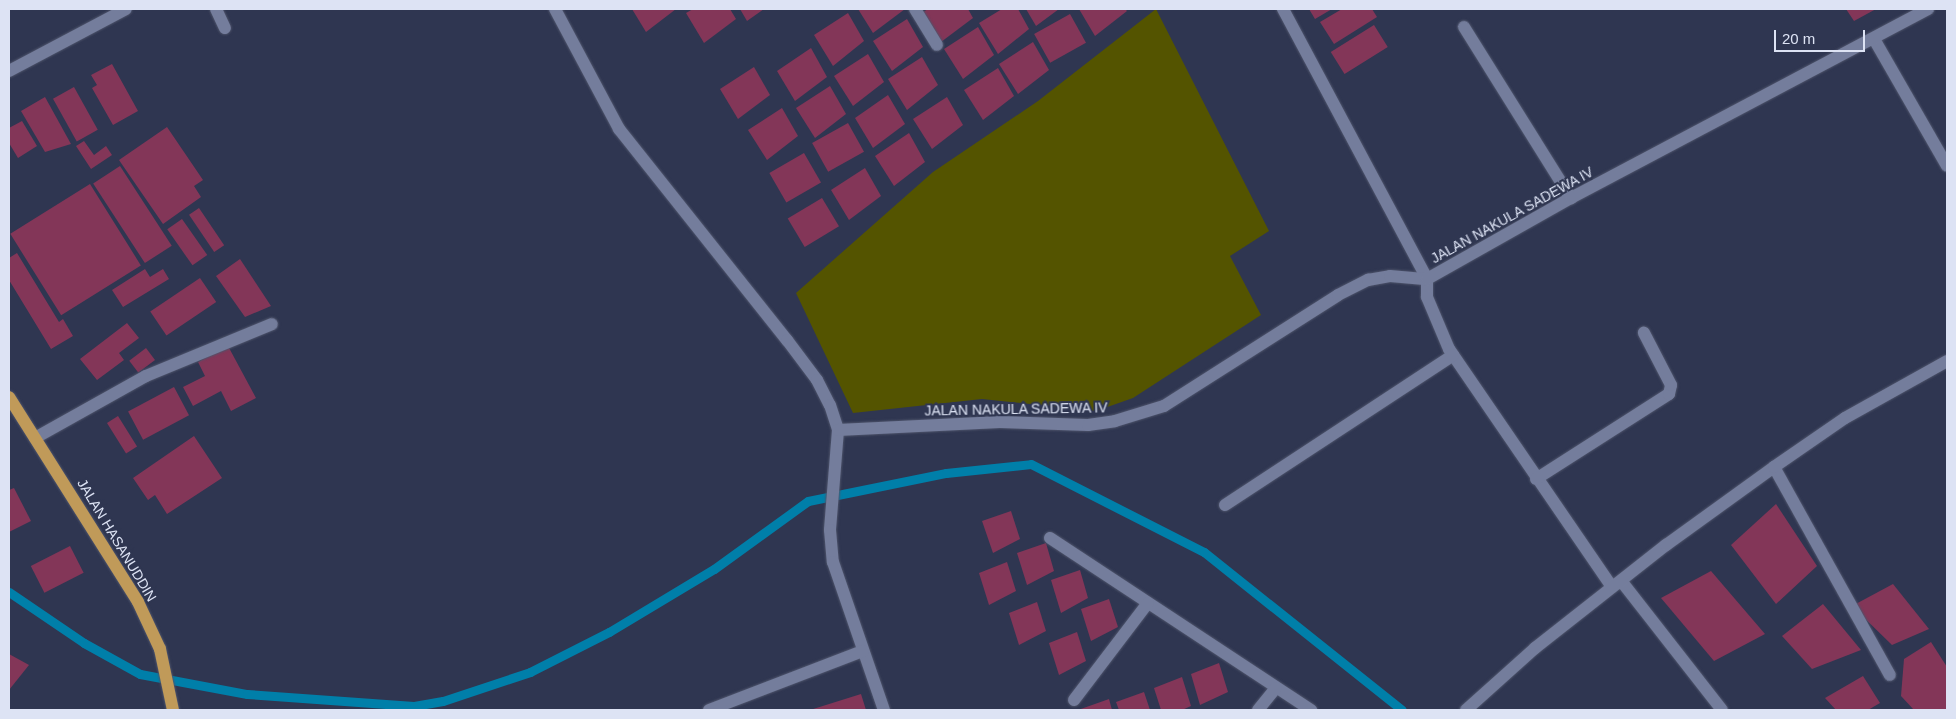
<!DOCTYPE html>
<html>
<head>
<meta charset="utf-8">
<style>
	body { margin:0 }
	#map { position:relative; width:1956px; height:719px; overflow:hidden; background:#2f3651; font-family:Arial,sans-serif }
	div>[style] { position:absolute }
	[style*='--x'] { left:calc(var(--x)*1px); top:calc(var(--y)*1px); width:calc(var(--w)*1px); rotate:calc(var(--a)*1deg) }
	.green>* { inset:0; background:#545400 }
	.stream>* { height:9px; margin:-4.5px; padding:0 4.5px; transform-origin:4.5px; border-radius:4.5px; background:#007fa9 }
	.building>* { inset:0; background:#833658; transform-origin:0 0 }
	.roads { filter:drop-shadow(0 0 1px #4e546b) drop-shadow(0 0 1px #4e546b) }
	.minor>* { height:12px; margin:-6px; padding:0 6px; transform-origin:6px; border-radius:6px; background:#747d9c }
	.major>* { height:12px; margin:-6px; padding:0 6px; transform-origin:6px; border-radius:6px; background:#c09a59 }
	span { translate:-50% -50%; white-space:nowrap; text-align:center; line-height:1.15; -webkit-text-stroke:4px #2f3651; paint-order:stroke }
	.street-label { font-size:14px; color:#dde3f4 }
	.frame { position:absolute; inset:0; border:10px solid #dde3f4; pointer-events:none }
	.scale { position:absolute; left:1774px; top:30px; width:91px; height:22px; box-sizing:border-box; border:2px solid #dde3f4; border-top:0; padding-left:6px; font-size:15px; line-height:18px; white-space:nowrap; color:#dde3f4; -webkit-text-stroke:4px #2f3651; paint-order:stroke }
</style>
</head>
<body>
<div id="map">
	<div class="green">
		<div style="clip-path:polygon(1156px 9px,1269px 231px,1230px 256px,1261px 315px,1133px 398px,1096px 411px,982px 399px,853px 413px,796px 293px,933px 172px,1038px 101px)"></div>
	</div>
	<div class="stream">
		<div style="--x:9;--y:592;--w:91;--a:34.2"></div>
		<div style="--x:84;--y:643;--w:64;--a:29"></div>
		<div style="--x:140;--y:674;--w:109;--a:10.6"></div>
		<div style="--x:247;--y:694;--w:167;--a:4.1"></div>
		<div style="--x:414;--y:706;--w:29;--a:-10"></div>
		<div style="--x:443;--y:701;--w:92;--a:-18.4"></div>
		<div style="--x:530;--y:672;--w:89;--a:-26.9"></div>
		<div style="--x:609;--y:632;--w:122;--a:-31"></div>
		<div style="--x:714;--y:569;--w:116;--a:-35.9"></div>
		<div style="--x:808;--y:501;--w:141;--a:-11.5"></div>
		<div style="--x:946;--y:473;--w:85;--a:-6"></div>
		<div style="--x:1031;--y:464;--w:194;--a:27"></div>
		<div style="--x:1204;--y:552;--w:253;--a:38.6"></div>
	</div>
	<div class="building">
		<div style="clip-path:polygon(632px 9px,676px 9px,646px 32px)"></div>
		<div style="clip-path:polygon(693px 9px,730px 9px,736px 19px,704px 43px,686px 13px)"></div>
		<div style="clip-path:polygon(740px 9px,764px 9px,747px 21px)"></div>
		<div style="clip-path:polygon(858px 9px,905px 9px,873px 33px)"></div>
		<div style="clip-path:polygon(928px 9px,968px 9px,973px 18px,941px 42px,923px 12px)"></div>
		<div style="clip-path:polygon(1002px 9px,1018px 9px,1029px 29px,998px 54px,979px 23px)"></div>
		<div style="clip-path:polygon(1026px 9px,1059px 9px,1036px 26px)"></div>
		<div style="clip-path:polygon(1079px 9px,1125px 9px,1127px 11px,1095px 36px)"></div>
		<div style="clip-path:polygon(1309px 9px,1332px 9px,1315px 19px)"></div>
		<div style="clip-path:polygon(1342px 9px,1372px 9px,1377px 17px,1334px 44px,1320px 22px)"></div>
		<div style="clip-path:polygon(1846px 9px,1876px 9px,1854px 21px)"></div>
		<div style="clip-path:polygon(848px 13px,864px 41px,833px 66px,814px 35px)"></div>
		<div style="left:1070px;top:14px;width:33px;height:41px;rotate:61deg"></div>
		<div style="clip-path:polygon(907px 19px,923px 47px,892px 71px,873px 41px)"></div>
		<div style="left:1374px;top:25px;width:26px;height:51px;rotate:58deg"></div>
		<div style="clip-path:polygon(978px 27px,994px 55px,963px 79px,944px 49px)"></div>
		<div style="clip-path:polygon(1033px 42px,1049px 70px,1018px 94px,999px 64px)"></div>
		<div style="clip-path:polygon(811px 48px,827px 77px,795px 101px,777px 71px)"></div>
		<div style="clip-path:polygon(868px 54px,884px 82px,853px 106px,834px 76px)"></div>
		<div style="clip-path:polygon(922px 57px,938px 85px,907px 110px,888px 79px)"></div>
		<div style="clip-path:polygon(112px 64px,138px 111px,113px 125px,92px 88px,97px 85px,91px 75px)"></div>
		<div style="clip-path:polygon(754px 67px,770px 95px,738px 119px,720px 89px)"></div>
		<div style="clip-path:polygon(998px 68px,1014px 96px,983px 120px,964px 90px)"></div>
		<div style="clip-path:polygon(830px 86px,846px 114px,815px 138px,796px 108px)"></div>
		<div style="left:74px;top:87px;width:49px;height:24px;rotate:61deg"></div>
		<div style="clip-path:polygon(888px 95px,905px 124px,873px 148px,855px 118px)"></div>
		<div style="clip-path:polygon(45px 97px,71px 144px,45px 152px,21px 111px)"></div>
		<div style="clip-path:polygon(947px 97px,963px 125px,932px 149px,913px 119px)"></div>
		<div style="clip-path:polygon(782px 108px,798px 136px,767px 160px,748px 130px)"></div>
		<div style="clip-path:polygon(22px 121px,37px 146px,18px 158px,9px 143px,9px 128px)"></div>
		<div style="left:848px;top:123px;width:33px;height:41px;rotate:61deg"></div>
		<div style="clip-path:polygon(167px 127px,203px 180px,194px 186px,201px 197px,163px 224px,119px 160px)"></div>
		<div style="clip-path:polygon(909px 133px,925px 162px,894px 186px,875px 156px)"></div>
		<div style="clip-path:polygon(84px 141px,94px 155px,106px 146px,112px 155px,91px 169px,76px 146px)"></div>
		<div style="left:804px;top:153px;width:34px;height:40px;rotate:60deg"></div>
		<div style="left:120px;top:166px;width:95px;height:32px;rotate:57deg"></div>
		<div style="clip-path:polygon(865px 168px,881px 196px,849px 220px,831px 190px)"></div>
		<div style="left:90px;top:184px;width:96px;height:94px;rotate:58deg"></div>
		<div style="left:822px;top:198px;width:33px;height:40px;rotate:59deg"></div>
		<div style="left:199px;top:208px;width:45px;height:12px;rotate:56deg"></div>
		<div style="left:182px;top:219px;width:44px;height:18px;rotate:55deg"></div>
		<div style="clip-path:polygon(17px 253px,59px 322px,63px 319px,73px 336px,51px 349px,9px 280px,9px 258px)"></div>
		<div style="clip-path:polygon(240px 259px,271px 306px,245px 317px,216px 276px)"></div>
		<div style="clip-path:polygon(145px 269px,150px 277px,163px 269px,169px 279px,123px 307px,112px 290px)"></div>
		<div style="left:200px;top:278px;width:29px;height:60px;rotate:56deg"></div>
		<div style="clip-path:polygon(127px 323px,139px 338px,119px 353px,124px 360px,97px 380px,80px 359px)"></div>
		<div style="clip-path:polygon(228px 346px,256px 398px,231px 411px,221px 391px,193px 406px,183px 387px,205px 376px,198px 362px)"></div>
		<div style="left:146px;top:348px;width:15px;height:21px;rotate:53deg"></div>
		<div style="left:174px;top:387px;width:32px;height:52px;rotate:62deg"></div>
		<div style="left:118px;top:416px;width:36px;height:13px;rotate:58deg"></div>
		<div style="clip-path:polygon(194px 436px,222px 478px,167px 514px,155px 495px,148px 500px,133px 478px)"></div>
		<div style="clip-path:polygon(14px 488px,31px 521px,9px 532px,9px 490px)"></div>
		<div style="clip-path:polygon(1776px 504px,1817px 566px,1776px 604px,1731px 545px)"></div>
		<div style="clip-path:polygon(1011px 511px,1020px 539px,993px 553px,982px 521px)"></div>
		<div style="clip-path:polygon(1046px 543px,1054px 571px,1027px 585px,1017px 553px)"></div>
		<div style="left:70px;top:546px;width:30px;height:44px;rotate:63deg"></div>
		<div style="clip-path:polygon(1007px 562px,1016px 591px,989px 605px,979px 573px)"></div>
		<div style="clip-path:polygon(1080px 570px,1088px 598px,1061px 613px,1051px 580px)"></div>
		<div style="clip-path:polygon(1711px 571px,1765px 634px,1714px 661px,1661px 598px)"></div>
		<div style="clip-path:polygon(1893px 584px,1929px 629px,1892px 645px,1852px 606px)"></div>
		<div style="clip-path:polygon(1109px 599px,1118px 627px,1091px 641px,1081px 609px)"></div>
		<div style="clip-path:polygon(1037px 602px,1046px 631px,1019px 645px,1009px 613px)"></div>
		<div style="clip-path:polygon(1823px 604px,1861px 650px,1812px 669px,1782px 636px)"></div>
		<div style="clip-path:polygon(1077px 632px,1086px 661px,1059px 675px,1049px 643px)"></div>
		<div style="clip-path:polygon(1931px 642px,1947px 667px,1947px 710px,1914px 710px,1901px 696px,1904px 659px)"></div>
		<div style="clip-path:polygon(9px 654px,29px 665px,9px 690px)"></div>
		<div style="clip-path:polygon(1219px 663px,1228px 692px,1200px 705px,1191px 674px)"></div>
		<div style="clip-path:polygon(1863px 676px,1880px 703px,1868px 710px,1836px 710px,1825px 698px)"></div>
		<div style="clip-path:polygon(1182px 677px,1191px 706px,1182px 710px,1161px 710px,1154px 688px)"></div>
		<div style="clip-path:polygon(1144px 692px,1150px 710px,1119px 710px,1116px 702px)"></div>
		<div style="clip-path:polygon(861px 694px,866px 710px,810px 710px)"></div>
		<div style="clip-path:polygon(1109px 699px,1112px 710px,1078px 710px)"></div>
	</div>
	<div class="roads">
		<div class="minor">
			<div style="--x:216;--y:9;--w:21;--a:65"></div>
			<div style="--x:555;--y:9;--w:136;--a:61.9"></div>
			<div style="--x:619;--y:129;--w:270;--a:51.5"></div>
			<div style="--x:787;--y:340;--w:50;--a:53.1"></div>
			<div style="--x:817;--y:380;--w:28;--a:63"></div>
			<div style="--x:830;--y:405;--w:26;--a:72"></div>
			<div style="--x:838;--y:430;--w:100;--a:94.6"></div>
			<div style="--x:830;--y:530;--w:32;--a:85"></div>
			<div style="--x:833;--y:562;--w:157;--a:71"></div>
			<div style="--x:915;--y:9;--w:42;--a:58.6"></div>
			<div style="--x:1283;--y:9;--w:306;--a:61.9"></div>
			<div style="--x:1427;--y:279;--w:18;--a:90"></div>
			<div style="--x:1427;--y:297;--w:56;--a:67.1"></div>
			<div style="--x:1449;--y:349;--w:288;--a:55.6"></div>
			<div style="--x:1464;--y:27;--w:202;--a:58"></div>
			<div style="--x:1874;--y:39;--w:146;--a:60.1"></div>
			<div style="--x:9;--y:71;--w:132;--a:-27.9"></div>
			<div style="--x:838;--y:430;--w:162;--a:-2.8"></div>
			<div style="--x:1000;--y:422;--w:88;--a:2"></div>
			<div style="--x:1088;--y:425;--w:27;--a:-8"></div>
			<div style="--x:1115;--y:421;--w:51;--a:-17"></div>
			<div style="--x:1164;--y:406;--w:206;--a:-32.5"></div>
			<div style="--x:1338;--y:295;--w:34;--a:-27"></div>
			<div style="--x:1368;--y:280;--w:22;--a:-10"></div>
			<div style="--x:1390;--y:276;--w:37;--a:5"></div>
			<div style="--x:1427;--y:279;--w:165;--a:-29.4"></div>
			<div style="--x:1571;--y:198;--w:404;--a:-27.9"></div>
			<div style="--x:35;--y:438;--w:127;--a:-29.2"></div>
			<div style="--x:146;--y:376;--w:136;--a:-22.4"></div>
			<div style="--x:1774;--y:467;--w:238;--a:60.9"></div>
			<div style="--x:1536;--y:479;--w:158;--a:-32.6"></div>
			<div style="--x:1669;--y:394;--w:9;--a:-77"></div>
			<div style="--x:1671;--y:385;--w:59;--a:-117.4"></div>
			<div style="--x:1225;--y:505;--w:273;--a:-33.3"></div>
			<div style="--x:1050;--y:538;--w:313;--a:33.4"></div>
			<div style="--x:1622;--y:582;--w:162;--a:52"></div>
			<div style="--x:1074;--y:700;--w:122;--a:-52.7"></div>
			<div style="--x:709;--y:710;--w:165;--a:-21"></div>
			<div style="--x:1258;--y:710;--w:28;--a:-51"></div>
			<div style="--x:1466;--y:710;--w:93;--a:-41.9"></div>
			<div style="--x:1535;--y:648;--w:167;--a:-38.2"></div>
			<div style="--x:1666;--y:545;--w:133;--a:-35.8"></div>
			<div style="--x:1774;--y:467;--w:86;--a:-34.6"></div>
			<div style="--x:1845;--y:418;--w:117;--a:-29.2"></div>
		</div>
		<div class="major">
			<div style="--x:9;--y:397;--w:242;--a:57.8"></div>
			<div style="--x:138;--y:602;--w:52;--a:64.9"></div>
			<div style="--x:160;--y:649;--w:62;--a:78"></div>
		</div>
	</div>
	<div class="street-label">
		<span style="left:1512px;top:215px;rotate:-29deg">JALAN NAKULA SADEWA IV</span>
		<span style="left:1016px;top:409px;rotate:-1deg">JALAN NAKULA SADEWA IV</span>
		<span style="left:117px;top:540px;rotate:59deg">JALAN HASANUDDIN</span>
	</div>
	<div class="frame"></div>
	<div class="scale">20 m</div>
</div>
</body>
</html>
